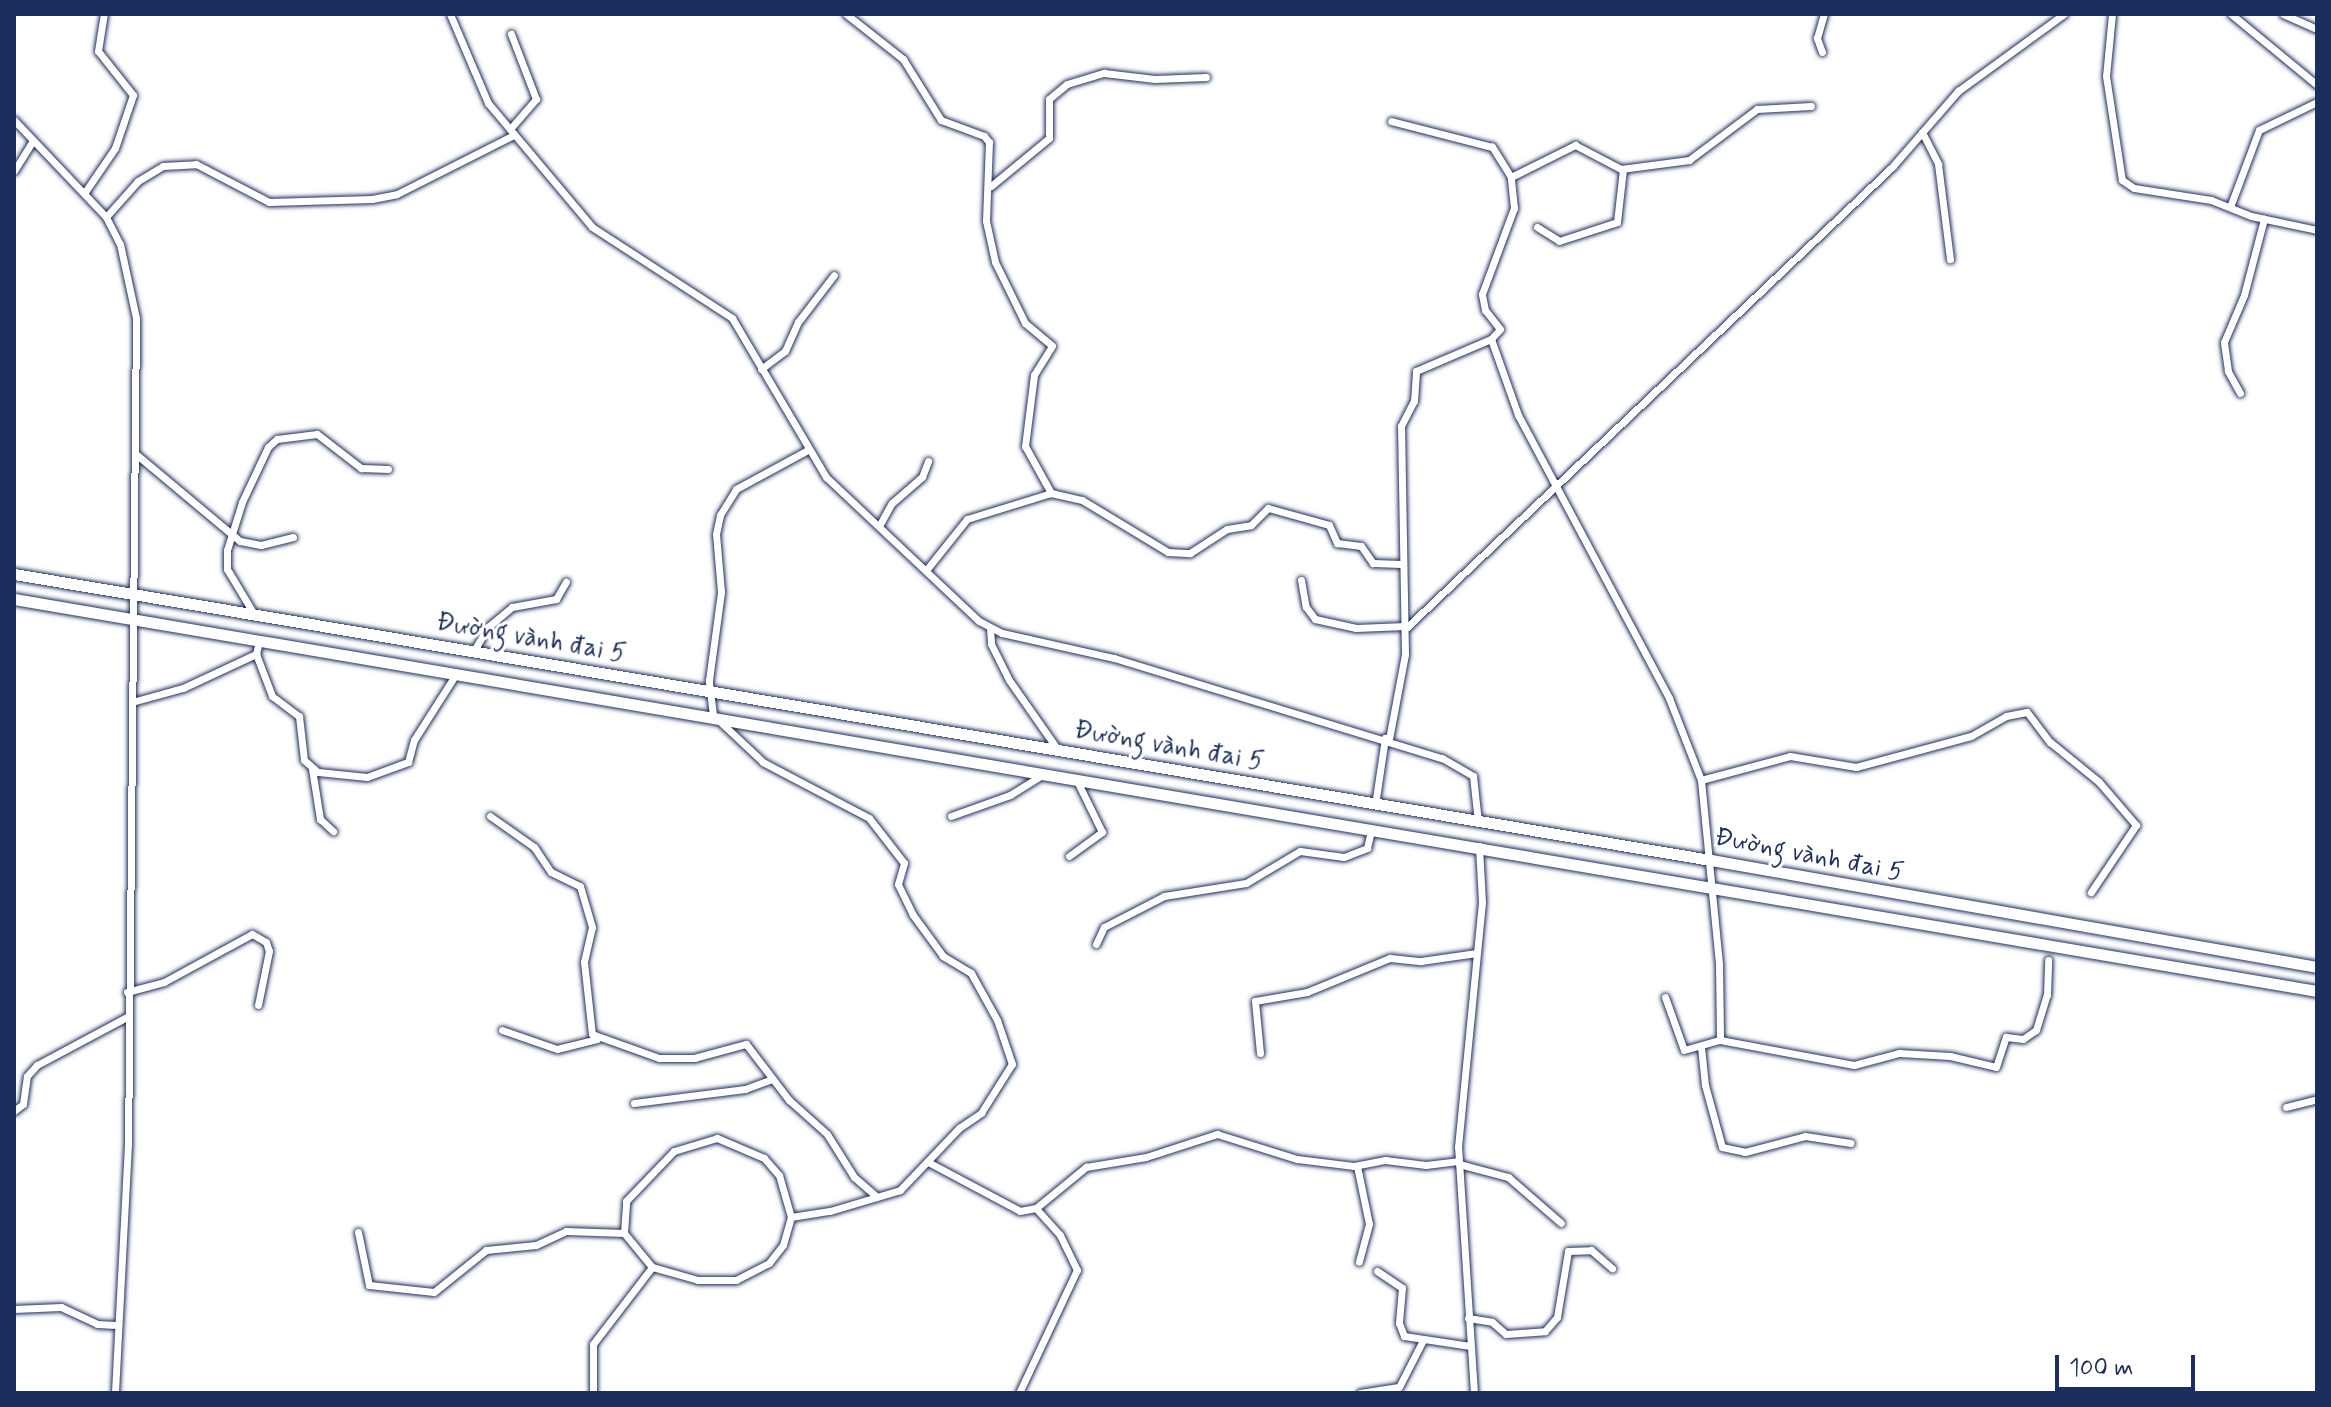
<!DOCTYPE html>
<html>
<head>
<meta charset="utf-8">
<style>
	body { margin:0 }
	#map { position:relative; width:2331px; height:1407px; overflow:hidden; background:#fff; font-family:Mynerve,sans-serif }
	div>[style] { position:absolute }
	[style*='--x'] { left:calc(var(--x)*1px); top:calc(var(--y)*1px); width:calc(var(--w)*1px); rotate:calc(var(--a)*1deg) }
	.roads { filter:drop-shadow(0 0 2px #1b2f5e) drop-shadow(0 0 2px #1b2f5e) }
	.minor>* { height:7px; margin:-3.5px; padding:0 3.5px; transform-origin:3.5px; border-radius:3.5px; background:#fff }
	.secondary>* { height:11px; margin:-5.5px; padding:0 5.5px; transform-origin:5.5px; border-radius:5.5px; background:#fff }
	span { translate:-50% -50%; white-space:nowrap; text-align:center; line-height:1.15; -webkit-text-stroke:6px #fff; paint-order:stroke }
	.street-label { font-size:26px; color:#1b2f5e }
	.frame { position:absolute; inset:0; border:16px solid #1b2f5e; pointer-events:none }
	.scale { position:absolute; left:2055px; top:1355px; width:140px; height:36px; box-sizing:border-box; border:4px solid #1b2f5e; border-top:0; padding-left:10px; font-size:24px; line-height:28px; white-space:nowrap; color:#1b2f5e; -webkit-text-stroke:6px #fff; paint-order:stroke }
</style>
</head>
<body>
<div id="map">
	<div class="roads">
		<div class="minor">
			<div style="--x:450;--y:14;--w:97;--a:66.9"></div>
			<div style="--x:488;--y:103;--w:162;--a:50"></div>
			<div style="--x:592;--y:227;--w:167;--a:33"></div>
			<div style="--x:732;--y:318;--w:185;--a:59.4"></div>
			<div style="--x:826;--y:477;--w:210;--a:43.3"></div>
			<div style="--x:979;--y:621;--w:26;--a:28"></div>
			<div style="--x:1002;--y:633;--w:115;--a:12.6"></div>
			<div style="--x:1114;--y:658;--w:343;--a:17"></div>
			<div style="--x:1442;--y:758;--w:36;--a:30"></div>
			<div style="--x:1473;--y:776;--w:46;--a:83.8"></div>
			<div style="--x:846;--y:14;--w:73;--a:38.3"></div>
			<div style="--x:903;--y:59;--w:72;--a:58.1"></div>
			<div style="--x:941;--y:120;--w:46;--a:20.4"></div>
			<div style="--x:984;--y:136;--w:8;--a:50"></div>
			<div style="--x:989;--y:142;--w:79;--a:92.2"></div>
			<div style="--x:986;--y:221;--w:42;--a:77.6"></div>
			<div style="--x:995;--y:262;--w:68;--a:63.8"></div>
			<div style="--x:1025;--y:323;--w:35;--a:40"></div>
			<div style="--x:1052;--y:346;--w:34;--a:122"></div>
			<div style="--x:1034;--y:375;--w:72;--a:97.2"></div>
			<div style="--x:1025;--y:446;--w:54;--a:61"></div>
			<div style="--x:2112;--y:14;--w:62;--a:95.5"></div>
			<div style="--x:2106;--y:76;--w:105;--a:81.3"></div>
			<div style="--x:2122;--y:180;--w:14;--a:34"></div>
			<div style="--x:2134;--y:188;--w:78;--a:8.9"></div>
			<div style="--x:2211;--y:200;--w:43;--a:21.8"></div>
			<div style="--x:2251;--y:216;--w:67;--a:12"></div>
			<div style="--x:2231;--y:14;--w:112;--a:39.5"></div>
			<div style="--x:2283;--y:14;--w:37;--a:24"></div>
			<div style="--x:1822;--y:52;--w:15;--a:-110"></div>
			<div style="--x:1817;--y:38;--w:25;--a:-74"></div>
			<div style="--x:14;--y:120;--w:134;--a:46.5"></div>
			<div style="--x:106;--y:217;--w:30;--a:63"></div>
			<div style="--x:120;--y:244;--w:76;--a:77.8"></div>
			<div style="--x:136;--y:318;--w:826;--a:90.55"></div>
			<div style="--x:128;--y:1144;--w:249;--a:93"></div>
			<div style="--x:510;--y:129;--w:40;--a:-49"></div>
			<div style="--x:536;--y:99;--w:70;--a:-111"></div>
			<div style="--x:1922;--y:132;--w:36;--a:63"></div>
			<div style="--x:1938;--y:164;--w:96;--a:82.8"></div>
			<div style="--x:14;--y:171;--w:34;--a:-58"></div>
			<div style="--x:1511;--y:177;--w:72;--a:-26.6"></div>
			<div style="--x:1575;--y:145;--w:52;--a:27.6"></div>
			<div style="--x:1621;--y:169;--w:69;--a:-7.5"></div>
			<div style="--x:1689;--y:160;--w:85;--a:-36.9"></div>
			<div style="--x:1757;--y:109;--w:54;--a:-3.2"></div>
			<div style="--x:991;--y:186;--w:75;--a:-39.6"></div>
			<div style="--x:1049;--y:138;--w:39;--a:-90"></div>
			<div style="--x:1049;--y:99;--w:23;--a:-40"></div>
			<div style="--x:1067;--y:84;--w:39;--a:-17"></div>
			<div style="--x:1104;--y:73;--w:51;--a:6.7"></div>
			<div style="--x:1155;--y:79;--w:51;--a:-2.2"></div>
			<div style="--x:85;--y:192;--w:53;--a:-55.7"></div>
			<div style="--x:115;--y:148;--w:56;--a:-71.2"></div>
			<div style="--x:133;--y:95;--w:56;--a:-128.5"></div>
			<div style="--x:98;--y:51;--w:37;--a:-81"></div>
			<div style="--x:2230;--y:207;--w:82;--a:-69.4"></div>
			<div style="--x:2259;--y:130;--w:64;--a:-25.8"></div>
			<div style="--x:106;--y:217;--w:48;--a:-48.4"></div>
			<div style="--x:138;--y:181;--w:29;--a:-31"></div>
			<div style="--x:163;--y:166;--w:33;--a:-3"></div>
			<div style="--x:196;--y:164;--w:82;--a:27.5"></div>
			<div style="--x:269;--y:202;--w:103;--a:-1.7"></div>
			<div style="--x:372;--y:199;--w:25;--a:-11"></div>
			<div style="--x:397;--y:194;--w:131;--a:-26.8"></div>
			<div style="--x:1537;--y:227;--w:26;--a:32"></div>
			<div style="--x:1559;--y:241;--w:61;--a:-18.1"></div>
			<div style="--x:1617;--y:222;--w:53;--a:-83.5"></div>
			<div style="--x:1491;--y:339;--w:81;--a:70.4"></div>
			<div style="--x:1518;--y:415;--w:321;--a:61.9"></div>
			<div style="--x:1669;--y:698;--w:88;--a:68.7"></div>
			<div style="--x:1701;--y:780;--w:185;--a:84.4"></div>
			<div style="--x:1719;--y:964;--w:76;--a:89.2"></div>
			<div style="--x:761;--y:369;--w:30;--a:-37"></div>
			<div style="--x:785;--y:351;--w:32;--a:-66"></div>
			<div style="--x:798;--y:322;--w:59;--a:-52.5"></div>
			<div style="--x:2240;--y:393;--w:25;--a:-119"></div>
			<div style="--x:2228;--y:371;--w:29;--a:-98"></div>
			<div style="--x:2224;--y:342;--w:51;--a:-66.9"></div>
			<div style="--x:2244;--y:295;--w:79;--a:-75.3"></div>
			<div style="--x:137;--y:455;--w:134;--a:39.9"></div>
			<div style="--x:240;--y:541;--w:21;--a:11"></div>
			<div style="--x:261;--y:545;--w:33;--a:-14"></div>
			<div style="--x:879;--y:526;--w:26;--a:-61"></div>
			<div style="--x:892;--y:503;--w:40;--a:-41"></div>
			<div style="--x:922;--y:477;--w:17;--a:-69"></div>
			<div style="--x:927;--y:569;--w:64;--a:-51.3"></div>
			<div style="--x:967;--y:519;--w:88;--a:-17.2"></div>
			<div style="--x:1051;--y:493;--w:32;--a:13"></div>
			<div style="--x:1082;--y:500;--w:100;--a:31.2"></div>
			<div style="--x:1168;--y:552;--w:22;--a:3"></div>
			<div style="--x:1190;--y:553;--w:44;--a:-33"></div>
			<div style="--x:1227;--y:529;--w:24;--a:-9"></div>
			<div style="--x:1251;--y:525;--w:24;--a:-45"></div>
			<div style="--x:1268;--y:508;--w:63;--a:15.6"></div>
			<div style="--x:1329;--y:525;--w:20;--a:66"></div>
			<div style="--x:1337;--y:543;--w:24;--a:7"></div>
			<div style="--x:1361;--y:546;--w:21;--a:55"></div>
			<div style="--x:1373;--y:563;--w:28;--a:2"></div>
			<div style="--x:1301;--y:580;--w:27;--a:80"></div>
			<div style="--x:1306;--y:607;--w:15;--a:53"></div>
			<div style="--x:1315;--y:619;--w:42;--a:12.4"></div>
			<div style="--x:1356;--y:628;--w:49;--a:-2.3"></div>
			<div style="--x:254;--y:614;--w:52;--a:-121"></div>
			<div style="--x:227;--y:569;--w:19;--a:-90"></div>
			<div style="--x:227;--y:550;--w:50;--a:-72.6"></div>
			<div style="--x:242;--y:502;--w:61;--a:-64.7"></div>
			<div style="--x:268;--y:447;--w:12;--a:-42"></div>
			<div style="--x:277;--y:439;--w:40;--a:-7.1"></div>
			<div style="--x:317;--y:434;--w:56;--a:37.7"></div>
			<div style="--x:361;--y:468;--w:27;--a:2"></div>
			<div style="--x:990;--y:628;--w:16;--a:86"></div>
			<div style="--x:991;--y:644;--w:40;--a:63.4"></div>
			<div style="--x:1009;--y:680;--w:85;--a:55"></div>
			<div style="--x:1405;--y:629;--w:671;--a:-43.49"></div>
			<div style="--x:1892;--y:167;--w:101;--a:-49"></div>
			<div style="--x:1958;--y:91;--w:131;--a:-36"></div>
			<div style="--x:259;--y:641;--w:13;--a:103"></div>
			<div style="--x:256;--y:654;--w:45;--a:69.1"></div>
			<div style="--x:272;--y:696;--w:34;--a:37"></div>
			<div style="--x:299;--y:716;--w:44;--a:83.5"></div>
			<div style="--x:304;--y:760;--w:18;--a:41"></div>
			<div style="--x:318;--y:772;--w:49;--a:5.8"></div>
			<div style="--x:367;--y:777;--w:44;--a:-20.1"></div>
			<div style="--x:408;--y:762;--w:23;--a:-75"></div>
			<div style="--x:414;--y:740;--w:78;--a:-57.5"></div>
			<div style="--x:473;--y:652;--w:29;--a:-59"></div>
			<div style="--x:488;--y:627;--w:31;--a:-40"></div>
			<div style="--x:512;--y:607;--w:45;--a:-10.3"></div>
			<div style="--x:556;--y:599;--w:20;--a:-60"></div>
			<div style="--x:132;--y:702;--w:53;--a:-15.4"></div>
			<div style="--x:183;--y:688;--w:81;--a:-25"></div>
			<div style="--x:1389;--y:739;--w:86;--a:-79.3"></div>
			<div style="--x:1405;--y:654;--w:228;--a:-91"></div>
			<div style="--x:1401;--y:426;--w:28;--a:-63"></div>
			<div style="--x:1414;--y:401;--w:30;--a:-86"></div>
			<div style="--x:1416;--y:371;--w:82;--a:-23.1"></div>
			<div style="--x:1491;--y:339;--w:13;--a:-48"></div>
			<div style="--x:1500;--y:329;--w:24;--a:-128"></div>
			<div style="--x:1485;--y:310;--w:16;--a:-101"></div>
			<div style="--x:1482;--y:294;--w:92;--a:-69.6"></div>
			<div style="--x:1514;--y:208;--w:31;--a:-96"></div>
			<div style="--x:1511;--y:177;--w:36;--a:-122"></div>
			<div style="--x:1492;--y:147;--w:104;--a:-165.6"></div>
			<div style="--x:312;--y:769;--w:51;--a:80.9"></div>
			<div style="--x:320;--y:819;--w:18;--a:43"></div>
			<div style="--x:1701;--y:780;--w:92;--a:-15.1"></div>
			<div style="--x:1790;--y:756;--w:67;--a:9.5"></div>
			<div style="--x:1856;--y:767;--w:119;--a:-15.1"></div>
			<div style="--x:1971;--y:736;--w:40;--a:-29.7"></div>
			<div style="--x:2006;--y:716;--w:21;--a:-11"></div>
			<div style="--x:2027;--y:712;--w:38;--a:53"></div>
			<div style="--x:2050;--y:742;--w:63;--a:39.2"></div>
			<div style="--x:2099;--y:782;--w:57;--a:49.3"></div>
			<div style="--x:2136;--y:825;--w:81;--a:123.9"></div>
			<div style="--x:1375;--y:805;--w:68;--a:-81.5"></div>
			<div style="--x:490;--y:816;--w:54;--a:35.2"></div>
			<div style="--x:534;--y:847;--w:30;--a:56"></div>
			<div style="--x:551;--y:872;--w:32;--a:26"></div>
			<div style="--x:580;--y:886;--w:43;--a:73.7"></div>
			<div style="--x:592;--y:927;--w:36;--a:103"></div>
			<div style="--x:584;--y:962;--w:72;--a:83.7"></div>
			<div style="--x:592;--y:1034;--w:71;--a:19.7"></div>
			<div style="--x:659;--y:1058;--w:35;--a:0"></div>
			<div style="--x:694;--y:1058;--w:54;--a:-15.1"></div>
			<div style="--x:746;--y:1044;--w:71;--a:52.5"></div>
			<div style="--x:789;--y:1100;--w:51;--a:41.8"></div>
			<div style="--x:827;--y:1134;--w:51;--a:57.9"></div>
			<div style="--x:854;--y:1177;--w:30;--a:41"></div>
			<div style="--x:951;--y:816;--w:63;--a:-19.6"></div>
			<div style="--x:1010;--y:795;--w:40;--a:-32"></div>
			<div style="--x:1069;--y:856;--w:41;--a:-36"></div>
			<div style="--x:1102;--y:832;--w:59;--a:-116.1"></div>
			<div style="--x:1096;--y:944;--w:19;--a:-65"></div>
			<div style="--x:1104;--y:927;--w:68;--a:-27.3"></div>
			<div style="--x:1164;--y:896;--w:83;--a:-9"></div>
			<div style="--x:1246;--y:883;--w:63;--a:-30.7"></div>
			<div style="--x:1300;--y:851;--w:44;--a:7.8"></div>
			<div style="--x:1344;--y:857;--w:25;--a:-21"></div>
			<div style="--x:1367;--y:848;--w:18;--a:-77"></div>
			<div style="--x:127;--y:992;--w:38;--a:-15"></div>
			<div style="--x:164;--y:982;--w:100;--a:-28.6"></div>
			<div style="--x:252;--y:934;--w:16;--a:30"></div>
			<div style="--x:266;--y:942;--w:9;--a:72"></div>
			<div style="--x:269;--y:951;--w:55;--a:101.5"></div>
			<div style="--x:1665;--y:997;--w:56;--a:70.3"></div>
			<div style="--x:1684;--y:1050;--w:37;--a:-16"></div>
			<div style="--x:1720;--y:1040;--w:136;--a:10.6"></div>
			<div style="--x:1854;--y:1065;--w:47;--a:-14.9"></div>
			<div style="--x:1899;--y:1053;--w:51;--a:3.4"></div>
			<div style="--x:1950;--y:1056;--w:47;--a:13.4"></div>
			<div style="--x:1996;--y:1067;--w:32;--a:-72"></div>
			<div style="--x:2006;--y:1037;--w:17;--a:7"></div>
			<div style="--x:2023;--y:1039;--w:16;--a:-35"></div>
			<div style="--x:2036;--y:1030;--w:37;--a:-73"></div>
			<div style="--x:2047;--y:995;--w:35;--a:-88"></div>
			<div style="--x:502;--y:1030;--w:58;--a:19.1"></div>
			<div style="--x:557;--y:1049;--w:41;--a:-14"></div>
			<div style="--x:1701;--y:1047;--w:38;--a:84"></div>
			<div style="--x:1705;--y:1085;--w:64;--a:74.7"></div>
			<div style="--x:1722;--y:1147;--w:24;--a:12"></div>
			<div style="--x:1745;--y:1152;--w:62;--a:-14.9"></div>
			<div style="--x:1805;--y:1136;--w:46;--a:8.8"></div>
			<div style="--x:1260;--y:1053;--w:52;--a:-95.5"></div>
			<div style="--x:1255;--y:1001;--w:53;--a:-9.8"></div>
			<div style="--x:1307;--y:992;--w:90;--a:-22.3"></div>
			<div style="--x:1390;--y:958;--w:31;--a:6"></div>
			<div style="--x:1421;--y:961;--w:56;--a:-8.3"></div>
			<div style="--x:634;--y:1103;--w:112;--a:-7.2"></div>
			<div style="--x:745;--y:1089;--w:29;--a:-20"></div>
			<div style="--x:2286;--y:1107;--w:32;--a:-14"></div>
			<div style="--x:14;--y:1111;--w:11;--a:-38"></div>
			<div style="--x:23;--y:1104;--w:28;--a:-82"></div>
			<div style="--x:27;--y:1076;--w:15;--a:-48"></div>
			<div style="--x:37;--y:1065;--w:102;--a:-28.1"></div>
			<div style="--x:717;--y:1138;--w:51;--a:23.1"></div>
			<div style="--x:764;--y:1158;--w:23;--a:49"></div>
			<div style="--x:779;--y:1175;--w:44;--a:74.1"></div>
			<div style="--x:791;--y:1217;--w:29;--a:106"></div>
			<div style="--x:783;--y:1245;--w:23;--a:128"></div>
			<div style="--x:769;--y:1263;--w:37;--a:153"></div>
			<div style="--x:736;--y:1280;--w:38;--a:180"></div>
			<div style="--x:698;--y:1280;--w:48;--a:-164.2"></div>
			<div style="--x:652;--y:1267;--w:44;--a:-129.5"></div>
			<div style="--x:624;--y:1233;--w:32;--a:-86"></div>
			<div style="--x:626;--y:1201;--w:69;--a:-46.2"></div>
			<div style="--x:674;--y:1151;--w:45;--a:-16.8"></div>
			<div style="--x:928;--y:1162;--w:104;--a:28"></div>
			<div style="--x:1020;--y:1211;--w:16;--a:-11"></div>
			<div style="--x:1036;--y:1208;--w:65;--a:-39.4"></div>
			<div style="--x:1086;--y:1167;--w:61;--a:-9.5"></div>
			<div style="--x:1146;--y:1157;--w:75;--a:-17.9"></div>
			<div style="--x:1217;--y:1134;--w:84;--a:17.4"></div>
			<div style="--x:1297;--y:1159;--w:57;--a:7"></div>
			<div style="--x:1354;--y:1166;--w:32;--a:-11"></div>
			<div style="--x:1385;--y:1160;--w:41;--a:7"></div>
			<div style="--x:1426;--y:1165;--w:32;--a:-7"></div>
			<div style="--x:1459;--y:1164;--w:51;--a:14.9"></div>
			<div style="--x:1508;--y:1177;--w:70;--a:41"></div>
			<div style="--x:1357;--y:1166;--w:59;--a:78.3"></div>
			<div style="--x:1369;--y:1224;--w:39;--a:105"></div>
			<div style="--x:791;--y:1217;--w:39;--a:-9"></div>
			<div style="--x:830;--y:1211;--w:73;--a:-16.7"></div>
			<div style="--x:900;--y:1190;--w:86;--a:-46.4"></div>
			<div style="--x:959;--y:1128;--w:27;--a:-34"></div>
			<div style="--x:981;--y:1113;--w:58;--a:-57.7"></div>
			<div style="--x:1012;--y:1064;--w:46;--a:-108.8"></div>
			<div style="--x:997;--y:1020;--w:54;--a:-119"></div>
			<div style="--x:971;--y:973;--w:33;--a:-149"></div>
			<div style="--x:943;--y:956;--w:51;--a:-126.2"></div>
			<div style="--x:913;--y:915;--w:34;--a:-116"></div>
			<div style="--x:898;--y:884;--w:22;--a:-74"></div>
			<div style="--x:904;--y:863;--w:57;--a:-127.9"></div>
			<div style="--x:869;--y:818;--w:120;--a:-152.2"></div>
			<div style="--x:763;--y:762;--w:69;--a:-136.8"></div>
			<div style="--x:713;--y:715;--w:35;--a:-97"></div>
			<div style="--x:709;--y:680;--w:89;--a:-82.2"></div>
			<div style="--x:721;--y:592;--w:58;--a:-94.9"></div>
			<div style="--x:716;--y:534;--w:19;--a:-78"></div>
			<div style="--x:720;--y:515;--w:31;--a:-58"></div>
			<div style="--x:736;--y:489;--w:80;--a:-28.5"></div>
			<div style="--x:358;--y:1232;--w:54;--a:78.3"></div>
			<div style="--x:369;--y:1285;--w:65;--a:6.1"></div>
			<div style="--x:434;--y:1292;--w:67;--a:-38.9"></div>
			<div style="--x:486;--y:1250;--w:50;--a:-5.7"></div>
			<div style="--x:536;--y:1245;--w:33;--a:-25"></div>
			<div style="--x:566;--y:1231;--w:58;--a:2"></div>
			<div style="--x:1377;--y:1271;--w:30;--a:34"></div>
			<div style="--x:1402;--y:1288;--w:35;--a:95"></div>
			<div style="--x:1399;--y:1323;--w:14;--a:69"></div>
			<div style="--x:1404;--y:1336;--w:67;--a:8.6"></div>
			<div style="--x:14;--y:1309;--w:47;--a:-2.4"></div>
			<div style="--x:61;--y:1307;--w:40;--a:25"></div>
			<div style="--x:97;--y:1324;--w:19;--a:3"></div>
			<div style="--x:1468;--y:1318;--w:24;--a:9"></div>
			<div style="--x:1492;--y:1322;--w:18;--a:41"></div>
			<div style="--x:1506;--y:1334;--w:39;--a:-4"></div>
			<div style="--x:1545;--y:1331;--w:18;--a:-49"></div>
			<div style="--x:1557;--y:1317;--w:67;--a:-80.5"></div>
			<div style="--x:1568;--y:1251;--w:23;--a:-2"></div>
			<div style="--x:1591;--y:1250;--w:28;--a:41"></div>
			<div style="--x:593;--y:1393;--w:49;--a:-90"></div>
			<div style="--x:593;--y:1344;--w:97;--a:-52.5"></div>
			<div style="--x:1019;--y:1393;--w:136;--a:-64.8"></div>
			<div style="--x:1077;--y:1270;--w:39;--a:-116"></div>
			<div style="--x:1060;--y:1235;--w:36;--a:-132"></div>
			<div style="--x:1360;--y:1393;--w:39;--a:-9"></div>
			<div style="--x:1399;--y:1387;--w:51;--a:-62.9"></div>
			<div style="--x:1474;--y:1393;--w:247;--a:-93.7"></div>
			<div style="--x:1458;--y:1147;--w:246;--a:-84.4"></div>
			<div style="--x:1482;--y:902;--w:56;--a:-93.1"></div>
		</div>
		<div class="secondary">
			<div style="--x:14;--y:574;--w:1721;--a:9.57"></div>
			<div style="--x:1711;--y:860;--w:615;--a:10.01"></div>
			<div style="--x:14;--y:599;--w:2336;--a:9.66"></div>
		</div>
	</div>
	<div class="street-label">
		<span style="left:531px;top:639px;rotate:10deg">Đường vành đai 5</span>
		<span style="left:1169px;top:747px;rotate:10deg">Đường vành đai 5</span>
		<span style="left:1809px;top:856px;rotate:11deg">Đường vành đai 5</span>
	</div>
	<div class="frame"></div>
	<div class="scale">100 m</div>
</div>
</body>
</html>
